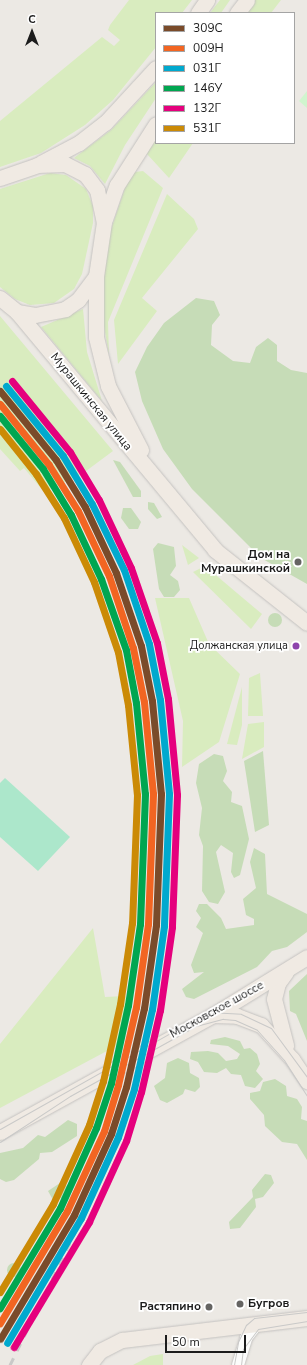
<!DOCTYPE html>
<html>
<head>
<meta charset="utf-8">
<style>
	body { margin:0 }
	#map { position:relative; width:307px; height:1365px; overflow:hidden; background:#ece9e4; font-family:"Nunito Sans",sans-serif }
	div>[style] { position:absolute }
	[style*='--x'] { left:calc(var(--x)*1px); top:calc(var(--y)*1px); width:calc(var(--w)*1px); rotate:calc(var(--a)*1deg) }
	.grass>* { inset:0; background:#d9ecbf }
	.forest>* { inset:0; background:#c6dcb7 }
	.round { border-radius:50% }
	.park>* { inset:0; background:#d0f5ce }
	.pitch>* { inset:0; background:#ace7cb }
	.roads { filter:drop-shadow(0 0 1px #c4c2c0) drop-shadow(0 0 1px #c4c2c0) }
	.minor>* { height:12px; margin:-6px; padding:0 6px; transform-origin:6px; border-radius:6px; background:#fcfcfb }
	.major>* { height:15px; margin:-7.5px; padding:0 7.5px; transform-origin:7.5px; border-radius:7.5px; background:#f0eae3 }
	.tram>* { height:1px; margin:-0.5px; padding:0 0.5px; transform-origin:0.5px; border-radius:0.5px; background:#c9c9c8 }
	.rail>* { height:3px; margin-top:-1.5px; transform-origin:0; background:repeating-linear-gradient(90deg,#c9c9c8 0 8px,transparent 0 16px) }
	.rail-1>* { height:7px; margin:-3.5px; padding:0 3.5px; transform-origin:3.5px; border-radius:3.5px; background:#7a4b2a }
	.rail-2>* { height:7px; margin:-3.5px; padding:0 3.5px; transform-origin:3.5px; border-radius:3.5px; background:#f26522 }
	.rail-3>* { height:7px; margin:-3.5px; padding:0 3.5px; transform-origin:3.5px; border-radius:3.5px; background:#00a9ce }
	.rail-4>* { height:7px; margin:-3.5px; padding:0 3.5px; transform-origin:3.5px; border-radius:3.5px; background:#00a651 }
	.rail-5>* { height:7px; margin:-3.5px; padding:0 3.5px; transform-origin:3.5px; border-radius:3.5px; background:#e5007d }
	.rail-6>* { height:7px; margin:-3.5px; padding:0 3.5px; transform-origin:3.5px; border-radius:3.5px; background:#cb8a06 }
	.dots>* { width:11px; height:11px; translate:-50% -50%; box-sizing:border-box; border:2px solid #fff; border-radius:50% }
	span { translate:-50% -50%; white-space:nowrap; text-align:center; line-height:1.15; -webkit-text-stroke:3.5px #fff; paint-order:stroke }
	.bus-label { font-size:11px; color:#1c1c1c }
	.right { translate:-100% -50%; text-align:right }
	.street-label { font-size:12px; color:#1c1c1c }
	.poi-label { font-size:12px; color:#1c1c1c; font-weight:700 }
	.left { translate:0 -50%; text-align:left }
	.legend { position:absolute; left:155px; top:12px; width:140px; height:132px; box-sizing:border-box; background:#fff; border:1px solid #a4a4a4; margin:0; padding:5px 7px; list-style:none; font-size:12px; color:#1c1c1c }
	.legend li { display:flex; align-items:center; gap:8px; height:20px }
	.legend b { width:20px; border:1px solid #a4a4a4 }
	.north { position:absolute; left:12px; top:12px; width:40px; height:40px; -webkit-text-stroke:3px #fff; paint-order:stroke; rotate:0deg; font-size:11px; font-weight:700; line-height:16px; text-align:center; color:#1c1c1c }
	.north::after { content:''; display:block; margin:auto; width:14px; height:18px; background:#1c1c1c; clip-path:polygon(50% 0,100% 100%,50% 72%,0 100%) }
	.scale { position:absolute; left:165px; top:1335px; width:81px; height:18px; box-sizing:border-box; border:2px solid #1c1c1c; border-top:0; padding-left:5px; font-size:12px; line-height:14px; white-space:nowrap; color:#1c1c1c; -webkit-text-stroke:3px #fff; paint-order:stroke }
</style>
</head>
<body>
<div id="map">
	<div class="grass">
		<div style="clip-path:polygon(129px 0,192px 0,182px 13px,156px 13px,156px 47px,113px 100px,85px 125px,41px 153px,0 167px,0 121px,102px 37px,114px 46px,120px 40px,108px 30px,110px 25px)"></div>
		<div style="clip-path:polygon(220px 0,230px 0,221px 13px,210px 13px)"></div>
		<div style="clip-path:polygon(255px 0,281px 0,271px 13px,245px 13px)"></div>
		<div style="clip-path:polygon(156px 82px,156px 98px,125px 145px,105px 184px,90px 166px,74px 158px,111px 130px)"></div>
		<div style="clip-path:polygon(156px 132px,156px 143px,193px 143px,169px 178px,147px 154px)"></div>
		<div style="clip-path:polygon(143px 171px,163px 188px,108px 322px,109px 355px,102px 315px,106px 244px,128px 179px,135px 172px)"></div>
		<div style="clip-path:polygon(50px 173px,66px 175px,86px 189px,93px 206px,93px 223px,82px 274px,74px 289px,54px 303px,30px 305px,15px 299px,0 287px,0 189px)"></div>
		<div style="clip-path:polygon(167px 194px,194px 219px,198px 229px,142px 298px,157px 311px,118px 364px,114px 320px)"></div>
		<div style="clip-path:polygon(83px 309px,87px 352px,102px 401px,41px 327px)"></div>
		<div style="clip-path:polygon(0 316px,113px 451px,82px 474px,44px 492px,24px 468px,20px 471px,0 449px)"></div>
		<div style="clip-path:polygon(182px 545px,199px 558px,188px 565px)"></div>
		<div style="clip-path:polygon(205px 566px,262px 614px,251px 629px,193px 572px)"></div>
		<div style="clip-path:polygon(155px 598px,189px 598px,209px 644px,240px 674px,219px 742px,182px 767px,183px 721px)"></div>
		<div style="clip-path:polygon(260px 673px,263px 716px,248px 716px,249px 678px)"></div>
		<div style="clip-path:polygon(242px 687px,242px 725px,237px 745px,227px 744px)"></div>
		<div style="clip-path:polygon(264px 722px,264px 747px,242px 759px,248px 724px)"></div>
		<div style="clip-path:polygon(93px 928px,105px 997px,125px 996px,129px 1000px,120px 1044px,0 1108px,0 1044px)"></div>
		<div style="clip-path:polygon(163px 1354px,163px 1365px,133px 1365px,150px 1356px)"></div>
	</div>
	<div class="forest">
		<div style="clip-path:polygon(196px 298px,214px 301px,220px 315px,212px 325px,211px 345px,233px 361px,250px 363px,256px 347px,268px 338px,277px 345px,277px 361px,291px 370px,307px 373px,307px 584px,261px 558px,192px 489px,163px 449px,142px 401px,135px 372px,147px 347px,164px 323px)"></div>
		<div style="clip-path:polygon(113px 460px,120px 462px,141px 491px,141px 497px,133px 497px)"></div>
		<div style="clip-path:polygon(148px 502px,154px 503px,162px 517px,157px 519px,148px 509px)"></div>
		<div style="clip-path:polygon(123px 508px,131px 508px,141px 522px,138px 529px,129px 529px,121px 518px)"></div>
		<div style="clip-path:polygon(158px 543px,174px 547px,176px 566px,170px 575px,178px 581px,180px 590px,174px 597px,164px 597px,159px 589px,153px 549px)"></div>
		<div class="round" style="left:268px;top:613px;width:14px;height:14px"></div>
		<div style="clip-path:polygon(263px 751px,269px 825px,255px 832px,244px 761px)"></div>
		<div style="clip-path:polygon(214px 754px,223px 756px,227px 771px,223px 781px,232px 792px,231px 802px,242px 806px,249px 839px,240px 875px,234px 878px,231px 872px,233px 853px,221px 845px,216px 852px,225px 892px,218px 904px,209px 902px,202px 891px,203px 846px,199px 835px,202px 808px,196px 783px,199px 764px)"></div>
		<div style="clip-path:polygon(254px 848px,265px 854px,267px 894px,307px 914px,307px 932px,287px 947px,272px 951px,257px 967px,194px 999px,186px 997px,182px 989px,204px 972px,194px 973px,191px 965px,203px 933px,196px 927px,201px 918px,196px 911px,199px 904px,207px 904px,221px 918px,226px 929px,254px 925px,254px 919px,246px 915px,243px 899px,256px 888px,250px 862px)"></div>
		<div style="clip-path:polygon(307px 974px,307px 1041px,296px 1014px,290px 1011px,289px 991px)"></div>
		<div style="clip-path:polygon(225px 1037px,240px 1041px,244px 1049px,250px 1048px,257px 1054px,260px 1064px,256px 1071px,263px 1079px,255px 1088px,245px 1086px,241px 1075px,231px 1074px,226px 1068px,217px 1073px,204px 1072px,198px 1062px,190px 1059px,191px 1052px,208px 1051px,218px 1053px,226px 1061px,237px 1059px,240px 1054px,228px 1046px,210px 1044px,211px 1040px)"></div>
		<div style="clip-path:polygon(178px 1058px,189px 1063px,190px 1073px,199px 1078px,200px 1087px,195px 1092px,185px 1089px,183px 1094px,167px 1103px,160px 1100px,154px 1086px,165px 1078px,167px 1063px)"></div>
		<div style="clip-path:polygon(275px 1079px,286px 1086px,287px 1096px,297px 1099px,302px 1107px,301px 1119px,307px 1121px,307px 1160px,297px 1144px,282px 1142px,265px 1126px,264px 1115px,250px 1099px,250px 1093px,260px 1091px,263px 1082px)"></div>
		<div style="clip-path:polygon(68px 1120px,77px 1124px,77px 1136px,52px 1152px,40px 1153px,39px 1159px,14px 1180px,6px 1182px,0 1179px,0 1153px,23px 1148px,38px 1135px,45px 1137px)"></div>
		<div style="clip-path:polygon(265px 1174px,271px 1175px,274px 1183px,263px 1197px,255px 1199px,256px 1207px,240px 1228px,230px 1229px,229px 1222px,253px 1197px,252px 1190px)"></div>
		<div style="clip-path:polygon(60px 1183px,65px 1183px,68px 1188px,62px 1198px,53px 1200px,48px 1191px)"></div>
		<div class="round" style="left:7px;top:1263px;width:14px;height:14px"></div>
	</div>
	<div class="park">
		<div style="clip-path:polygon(307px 91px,307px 108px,299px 101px)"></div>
	</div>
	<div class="pitch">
		<div style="clip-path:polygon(5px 778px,70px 837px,38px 871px,0 837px,0 783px)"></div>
	</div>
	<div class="roads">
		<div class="minor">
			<div style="--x:238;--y:1365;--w:28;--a:-73"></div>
			<div style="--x:246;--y:1338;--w:18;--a:-52"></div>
		</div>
		<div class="major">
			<div style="--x:198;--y:13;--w:16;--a:-55"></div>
			<div style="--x:237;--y:13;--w:16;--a:-52"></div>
			<div style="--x:41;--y:163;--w:43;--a:-27.8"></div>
			<div style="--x:79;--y:143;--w:33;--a:-38"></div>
			<div style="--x:105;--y:123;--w:75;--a:-47.2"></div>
			<div style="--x:0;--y:178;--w:39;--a:-19"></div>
			<div style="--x:37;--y:165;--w:28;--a:-2"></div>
			<div style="--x:65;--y:164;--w:22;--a:27"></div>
			<div style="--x:85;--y:174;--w:20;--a:53"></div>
			<div style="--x:97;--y:190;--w:33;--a:78"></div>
			<div style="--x:104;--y:222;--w:55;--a:98.4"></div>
			<div style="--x:96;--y:276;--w:61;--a:90"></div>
			<div style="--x:96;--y:337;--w:50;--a:76.2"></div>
			<div style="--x:108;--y:386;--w:72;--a:62.7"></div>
			<div style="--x:105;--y:219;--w:36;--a:-71"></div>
			<div style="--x:117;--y:185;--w:72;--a:-57.4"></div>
			<div style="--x:0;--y:298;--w:22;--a:39"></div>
			<div style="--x:17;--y:312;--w:310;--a:50.2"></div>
			<div style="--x:215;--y:550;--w:117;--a:38.4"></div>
			<div style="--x:17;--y:312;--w:18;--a:9"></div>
			<div style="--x:35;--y:315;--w:31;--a:-11"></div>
			<div style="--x:65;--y:309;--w:16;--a:-35"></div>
			<div style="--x:78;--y:300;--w:30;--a:-53"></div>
			<div style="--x:286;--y:972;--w:14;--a:126"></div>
			<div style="--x:278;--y:983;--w:16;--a:104"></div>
			<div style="--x:274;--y:999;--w:48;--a:75.4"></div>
			<div style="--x:214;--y:1015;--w:23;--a:2"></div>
			<div style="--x:237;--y:1016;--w:26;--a:21"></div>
			<div style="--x:261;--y:1025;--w:46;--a:47.6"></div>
			<div style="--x:292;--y:1059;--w:27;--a:56"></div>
			<div style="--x:0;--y:1132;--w:243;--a:-28.8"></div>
			<div style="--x:213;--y:1015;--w:110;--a:-31.7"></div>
			<div style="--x:89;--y:1365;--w:18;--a:-52"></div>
			<div style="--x:100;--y:1351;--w:25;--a:-27"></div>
			<div style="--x:122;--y:1340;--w:186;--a:-6.8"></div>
		</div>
	</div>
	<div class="tram">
		<div style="--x:0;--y:1129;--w:239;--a:-29.4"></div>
		<div style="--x:208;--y:1012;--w:33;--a:3"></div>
		<div style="--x:241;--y:1014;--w:33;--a:25"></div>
		<div style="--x:271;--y:1028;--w:61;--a:53.7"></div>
		<div style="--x:0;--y:1142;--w:84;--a:-33.3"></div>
		<div style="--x:70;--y:1096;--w:144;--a:-29.1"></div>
		<div style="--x:196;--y:1026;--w:28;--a:-15"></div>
		<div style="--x:223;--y:1019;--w:12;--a:5"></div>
		<div style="--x:235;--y:1020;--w:24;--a:24"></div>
		<div style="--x:257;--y:1030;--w:40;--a:48"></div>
		<div style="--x:284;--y:1060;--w:43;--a:57.4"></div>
		<div style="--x:234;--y:1365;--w:23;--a:-80"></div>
		<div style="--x:238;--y:1342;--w:19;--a:-65"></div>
		<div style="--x:246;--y:1325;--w:11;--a:-41"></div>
		<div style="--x:254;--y:1318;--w:53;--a:-6.5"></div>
		<div style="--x:241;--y:1365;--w:16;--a:-83"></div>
		<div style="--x:243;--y:1349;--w:25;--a:-53"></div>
		<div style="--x:258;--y:1329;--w:50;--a:-9.3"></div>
	</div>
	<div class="rail">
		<div style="--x:10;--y:1365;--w:179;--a:-63.9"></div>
	</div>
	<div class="rail-1">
		<div style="--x:0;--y:391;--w:89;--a:50.9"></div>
		<div style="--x:56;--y:460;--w:55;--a:58.3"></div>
		<div style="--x:85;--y:507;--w:73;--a:64.8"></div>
		<div style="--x:116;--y:573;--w:77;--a:71.1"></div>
		<div style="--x:141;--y:646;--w:56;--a:78.7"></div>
		<div style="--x:152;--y:701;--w:93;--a:84.5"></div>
		<div style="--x:161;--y:794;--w:131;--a:92.2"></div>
		<div style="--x:156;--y:925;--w:84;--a:98.2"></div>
		<div style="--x:144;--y:1008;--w:81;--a:102.8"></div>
		<div style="--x:126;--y:1087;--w:49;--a:107.7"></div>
		<div style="--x:111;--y:1134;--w:89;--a:114.6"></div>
		<div style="--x:74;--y:1215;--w:144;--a:120.8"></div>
	</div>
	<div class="rail-2">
		<div style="--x:0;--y:404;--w:78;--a:51.2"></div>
		<div style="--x:49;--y:465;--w:54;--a:57.8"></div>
		<div style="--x:78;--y:511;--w:72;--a:64.5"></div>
		<div style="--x:109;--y:576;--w:76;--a:71.6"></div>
		<div style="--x:133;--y:648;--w:55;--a:78.5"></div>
		<div style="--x:144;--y:702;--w:92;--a:84.4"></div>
		<div style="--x:153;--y:794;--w:130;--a:92.2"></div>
		<div style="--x:148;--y:924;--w:84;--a:98.2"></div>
		<div style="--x:136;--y:1007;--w:80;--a:103"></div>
		<div style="--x:118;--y:1085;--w:48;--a:106.9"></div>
		<div style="--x:104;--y:1131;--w:88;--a:114.8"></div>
		<div style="--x:67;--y:1211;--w:131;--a:120.9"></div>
	</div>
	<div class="rail-3">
		<div style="--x:6;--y:386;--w:90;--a:50.8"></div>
		<div style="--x:63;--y:456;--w:56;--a:58.9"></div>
		<div style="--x:92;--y:504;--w:73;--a:64.1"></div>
		<div style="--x:124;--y:570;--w:78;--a:71.3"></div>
		<div style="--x:149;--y:644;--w:57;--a:78.9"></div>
		<div style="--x:160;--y:700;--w:94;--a:84.5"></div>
		<div style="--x:169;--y:794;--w:132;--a:92.2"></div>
		<div style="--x:164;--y:926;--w:84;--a:98.2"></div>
		<div style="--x:152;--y:1009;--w:82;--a:102.7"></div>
		<div style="--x:134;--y:1089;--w:51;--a:108.4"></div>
		<div style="--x:118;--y:1137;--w:89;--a:114.6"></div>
		<div style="--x:81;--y:1218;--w:145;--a:120.6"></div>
	</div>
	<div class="rail-4">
		<div style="--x:0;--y:416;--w:68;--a:50.9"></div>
		<div style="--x:43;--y:469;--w:54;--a:58.7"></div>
		<div style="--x:71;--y:515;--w:71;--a:64.9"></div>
		<div style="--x:101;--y:579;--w:75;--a:70.6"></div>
		<div style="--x:126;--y:650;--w:54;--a:79.3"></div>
		<div style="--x:136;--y:703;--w:91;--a:84.4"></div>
		<div style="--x:145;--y:794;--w:130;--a:92.2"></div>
		<div style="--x:140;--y:924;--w:82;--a:98.4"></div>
		<div style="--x:128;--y:1005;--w:80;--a:102.3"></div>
		<div style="--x:111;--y:1083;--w:47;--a:108.4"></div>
		<div style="--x:96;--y:1128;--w:88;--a:114.2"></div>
		<div style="--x:60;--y:1208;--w:117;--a:121"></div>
	</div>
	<div class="rail-5">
		<div style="--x:12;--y:381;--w:92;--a:50.8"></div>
		<div style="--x:70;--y:452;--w:56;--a:58.9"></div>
		<div style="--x:99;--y:500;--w:75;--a:64.8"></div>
		<div style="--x:131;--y:568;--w:79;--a:70.9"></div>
		<div style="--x:157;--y:643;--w:57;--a:78.9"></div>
		<div style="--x:168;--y:699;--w:96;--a:84.6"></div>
		<div style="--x:177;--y:795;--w:132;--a:92.2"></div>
		<div style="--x:172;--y:927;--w:84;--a:98.2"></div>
		<div style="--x:160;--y:1010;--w:84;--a:103"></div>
		<div style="--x:141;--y:1092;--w:51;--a:107"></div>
		<div style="--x:126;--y:1141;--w:89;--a:114.6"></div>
		<div style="--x:89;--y:1222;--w:146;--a:121"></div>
	</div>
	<div class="rail-6">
		<div style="--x:0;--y:429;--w:58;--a:51.3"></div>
		<div style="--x:36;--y:474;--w:52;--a:57.5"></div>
		<div style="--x:64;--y:518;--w:71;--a:64.9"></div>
		<div style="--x:94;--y:582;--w:74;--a:71.1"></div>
		<div style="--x:118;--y:652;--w:54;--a:79.3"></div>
		<div style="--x:128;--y:705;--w:90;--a:84.3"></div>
		<div style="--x:137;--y:795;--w:128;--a:92.2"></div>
		<div style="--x:132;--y:923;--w:82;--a:98.4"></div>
		<div style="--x:120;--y:1004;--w:79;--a:102.4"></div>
		<div style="--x:103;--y:1081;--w:46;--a:107.7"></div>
		<div style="--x:89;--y:1125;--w:87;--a:114.5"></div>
		<div style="--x:53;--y:1204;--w:103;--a:121.1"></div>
	</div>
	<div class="dots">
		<div style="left:298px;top:562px;background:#656462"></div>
		<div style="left:296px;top:646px;background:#8e44ad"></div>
		<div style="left:240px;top:1304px;background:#656462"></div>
		<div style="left:209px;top:1307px;background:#656462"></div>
	</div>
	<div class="bus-label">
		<span class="right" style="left:288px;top:646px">Должанская улица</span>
	</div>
	<div class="street-label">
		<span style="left:91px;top:402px;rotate:51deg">Мурашкинская улица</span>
		<span style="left:217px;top:1010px;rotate:-29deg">Московское шоссе</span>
	</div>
	<div class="poi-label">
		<span class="right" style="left:290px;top:562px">Дом на<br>Мурашкинской</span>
		<span class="left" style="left:248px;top:1304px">Бугров</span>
		<span class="right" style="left:201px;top:1307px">Растяпино</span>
	</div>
	<ul class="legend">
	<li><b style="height:5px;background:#7a4b2a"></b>309С</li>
	<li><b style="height:5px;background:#f26522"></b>009Н</li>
	<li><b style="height:5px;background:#00a9ce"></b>031Г</li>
	<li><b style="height:5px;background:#00a651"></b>146У</li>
	<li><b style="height:5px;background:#e5007d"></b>132Г</li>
	<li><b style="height:5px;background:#cb8a06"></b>531Г</li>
	</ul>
	<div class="north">С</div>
	<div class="scale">50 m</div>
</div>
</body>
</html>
